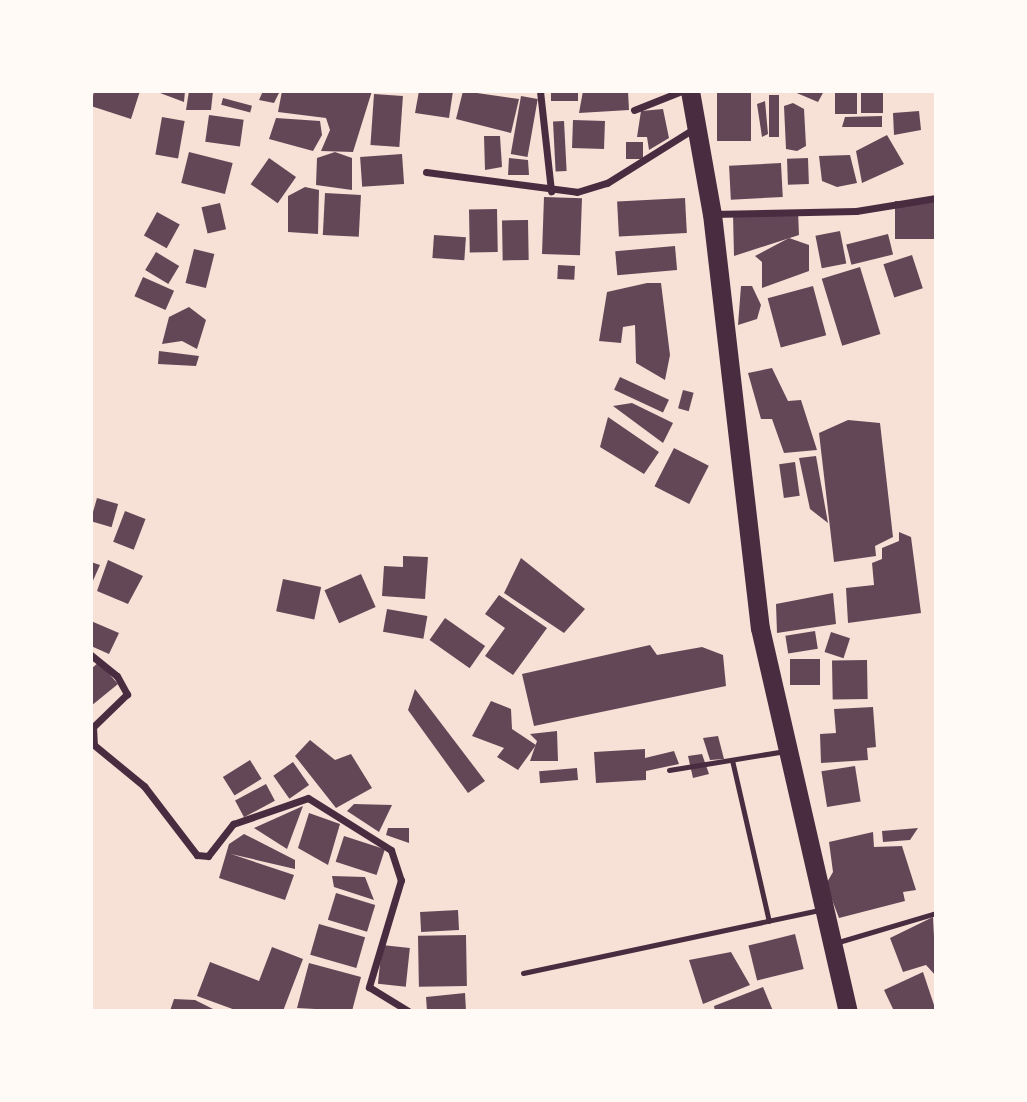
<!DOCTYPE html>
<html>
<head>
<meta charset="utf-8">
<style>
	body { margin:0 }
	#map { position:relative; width:1027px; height:1102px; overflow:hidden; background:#f7e1d7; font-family:"Space Grotesk",sans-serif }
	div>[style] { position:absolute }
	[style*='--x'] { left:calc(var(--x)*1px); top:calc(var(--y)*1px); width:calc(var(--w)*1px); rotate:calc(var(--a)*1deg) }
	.building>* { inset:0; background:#644757; transform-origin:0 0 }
	.service>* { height:5px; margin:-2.5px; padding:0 2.5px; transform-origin:2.5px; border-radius:2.5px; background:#4a2c40 }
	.minor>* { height:7px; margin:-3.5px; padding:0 3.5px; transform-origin:3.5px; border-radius:3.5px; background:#4a2c40 }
	.trunk>* { height:19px; margin:-9.5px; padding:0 9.5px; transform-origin:9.5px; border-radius:9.5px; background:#4a2c40 }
	span { translate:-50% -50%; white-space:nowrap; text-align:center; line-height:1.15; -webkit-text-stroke:7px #fffaf5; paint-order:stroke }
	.frame { position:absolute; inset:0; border:93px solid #fffaf5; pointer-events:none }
</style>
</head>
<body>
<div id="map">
	<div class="building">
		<div style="clip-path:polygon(94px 91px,140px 91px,131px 119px,91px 106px)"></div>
		<div style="clip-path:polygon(160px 91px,185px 91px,184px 102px,160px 93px)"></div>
		<div style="clip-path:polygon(189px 91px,213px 91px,211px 110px,186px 110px)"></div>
		<div style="clip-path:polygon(263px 91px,280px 91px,274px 103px,259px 100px)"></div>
		<div style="clip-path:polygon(282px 91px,372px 91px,353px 152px,321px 151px,330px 130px,326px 118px,278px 112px)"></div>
		<div style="clip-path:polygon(419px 91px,453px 91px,449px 118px,415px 113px)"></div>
		<div style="clip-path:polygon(463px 91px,519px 99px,511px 133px,456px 119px)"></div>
		<div style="left:551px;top:91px;width:27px;height:10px"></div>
		<div style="clip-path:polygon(583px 91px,628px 91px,629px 110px,579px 113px)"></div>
		<div style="left:717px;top:91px;width:34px;height:50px"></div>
		<div style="clip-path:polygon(792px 91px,824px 91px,818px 102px)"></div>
		<div style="left:835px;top:91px;width:22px;height:23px"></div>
		<div style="left:861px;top:91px;width:22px;height:22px"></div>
		<div style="left:374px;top:94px;width:29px;height:51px;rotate:4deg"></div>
		<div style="left:769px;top:95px;width:10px;height:42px"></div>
		<div style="left:521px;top:96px;width:17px;height:59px;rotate:10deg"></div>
		<div style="left:223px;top:98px;width:30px;height:7px;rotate:15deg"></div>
		<div style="clip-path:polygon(765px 101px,768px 134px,762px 137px,757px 104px)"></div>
		<div style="clip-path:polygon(793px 103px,804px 109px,806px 146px,797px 151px,786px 149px,784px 106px)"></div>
		<div style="clip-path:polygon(663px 109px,669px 138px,649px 150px,647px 137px,637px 137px,641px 111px)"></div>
		<div style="clip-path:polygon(919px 111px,921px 130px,894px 135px,893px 113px)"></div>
		<div style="left:209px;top:115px;width:35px;height:27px;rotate:8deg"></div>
		<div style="clip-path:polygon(882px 116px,882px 127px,842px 127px,845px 117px)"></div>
		<div style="left:162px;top:117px;width:23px;height:38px;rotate:10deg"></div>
		<div style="clip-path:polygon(276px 118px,320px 121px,322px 135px,313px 151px,269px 139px)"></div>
		<div style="left:573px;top:120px;width:32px;height:28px;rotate:2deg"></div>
		<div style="left:564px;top:121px;width:50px;height:11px;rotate:87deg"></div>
		<div style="clip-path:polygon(887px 135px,904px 164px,862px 183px,856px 151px)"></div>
		<div style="clip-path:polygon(484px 136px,500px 136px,502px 167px,485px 170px)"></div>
		<div style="left:626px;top:142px;width:17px;height:17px"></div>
		<div style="left:189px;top:152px;width:45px;height:32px;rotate:14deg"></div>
		<div style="clip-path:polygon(335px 152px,352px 158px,352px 190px,316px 185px,317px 158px)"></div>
		<div style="left:402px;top:154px;width:30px;height:42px;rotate:86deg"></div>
		<div style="clip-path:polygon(850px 155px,857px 183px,837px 187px,822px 181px,819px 156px)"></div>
		<div style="left:269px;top:158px;width:33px;height:32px;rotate:35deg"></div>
		<div style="clip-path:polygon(509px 158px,528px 160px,529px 175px,508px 175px)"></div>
		<div style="left:808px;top:158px;width:26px;height:21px;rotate:88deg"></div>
		<div style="left:781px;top:163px;width:34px;height:52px;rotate:87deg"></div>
		<div style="clip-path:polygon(305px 187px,319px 190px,318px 234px,288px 232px,288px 196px)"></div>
		<div style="left:325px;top:193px;width:36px;height:42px;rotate:3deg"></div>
		<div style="left:544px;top:197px;width:38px;height:57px;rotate:2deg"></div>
		<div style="left:685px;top:198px;width:35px;height:68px;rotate:87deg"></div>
		<div style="left:936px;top:201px;width:38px;height:41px;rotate:90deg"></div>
		<div style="left:220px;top:203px;width:27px;height:19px;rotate:77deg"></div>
		<div style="left:497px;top:209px;width:43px;height:28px;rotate:89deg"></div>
		<div style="clip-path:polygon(798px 211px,799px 235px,734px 256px,733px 214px)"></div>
		<div style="left:157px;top:212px;width:26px;height:27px;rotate:29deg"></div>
		<div style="left:528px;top:220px;width:40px;height:26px;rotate:89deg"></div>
		<div style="left:840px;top:231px;width:33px;height:25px;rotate:79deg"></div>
		<div style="left:888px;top:234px;width:21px;height:43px;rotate:76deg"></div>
		<div style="left:434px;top:235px;width:32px;height:23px;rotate:4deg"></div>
		<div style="clip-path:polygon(789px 238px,809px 245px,809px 271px,762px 288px,762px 262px,755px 256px)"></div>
		<div style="left:675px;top:246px;width:24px;height:60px;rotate:85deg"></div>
		<div style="left:194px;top:249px;width:21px;height:35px;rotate:14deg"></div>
		<div style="left:156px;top:252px;width:27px;height:21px;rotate:31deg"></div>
		<div style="left:912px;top:255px;width:35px;height:30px;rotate:72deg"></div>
		<div style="left:558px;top:265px;width:17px;height:14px;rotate:3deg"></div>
		<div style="left:860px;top:267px;width:70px;height:40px;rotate:73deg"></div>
		<div style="left:143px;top:277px;width:34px;height:21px;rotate:24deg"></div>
		<div style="clip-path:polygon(647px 283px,661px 283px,670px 355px,665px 380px,636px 363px,635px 325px,623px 327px,621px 343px,599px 341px,607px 292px)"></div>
		<div style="clip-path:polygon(741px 286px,752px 286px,761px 305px,757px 319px,738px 325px)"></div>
		<div style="left:813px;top:286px;width:51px;height:47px;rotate:75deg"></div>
		<div style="clip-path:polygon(189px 307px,206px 320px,197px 349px,182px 341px,162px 344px,169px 317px)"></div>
		<div style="clip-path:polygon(159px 351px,199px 356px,196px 366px,158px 364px)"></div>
		<div style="clip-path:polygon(772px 368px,788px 401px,801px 400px,817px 450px,784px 453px,772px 419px,761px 419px,748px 373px)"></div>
		<div style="left:620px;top:377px;width:54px;height:14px;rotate:25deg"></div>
		<div style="left:683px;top:390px;width:11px;height:19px;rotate:15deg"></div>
		<div style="clip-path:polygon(632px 403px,673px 423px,663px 443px,613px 406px)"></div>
		<div style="clip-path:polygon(608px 417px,659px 452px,644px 474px,600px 447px)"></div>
		<div style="clip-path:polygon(848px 420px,880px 423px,893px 537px,875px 546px,876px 556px,834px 562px,819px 433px)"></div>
		<div style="left:674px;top:448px;width:39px;height:43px;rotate:27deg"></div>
		<div style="clip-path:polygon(816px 456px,828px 523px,810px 509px,799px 458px)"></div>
		<div style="left:795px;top:462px;width:34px;height:16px;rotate:82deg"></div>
		<div style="left:97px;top:498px;width:22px;height:24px;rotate:16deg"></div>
		<div style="left:125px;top:511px;width:22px;height:33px;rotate:21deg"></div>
		<div style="clip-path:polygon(899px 532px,911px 537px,921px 613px,848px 623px,846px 588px,874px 585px,872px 563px,882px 559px,882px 548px,899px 541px)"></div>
		<div style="clip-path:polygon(403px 556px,428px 557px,425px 599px,382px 596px,384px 566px,403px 567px)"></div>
		<div style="clip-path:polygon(521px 558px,585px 609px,564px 633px,504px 593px)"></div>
		<div style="clip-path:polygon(108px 560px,143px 576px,128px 604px,97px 591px)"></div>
		<div style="clip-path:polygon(91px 562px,100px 565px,91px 585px)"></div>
		<div style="left:361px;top:574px;width:36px;height:40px;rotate:66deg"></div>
		<div style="left:283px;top:579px;width:39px;height:33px;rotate:12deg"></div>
		<div style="clip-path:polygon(833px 593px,836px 624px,777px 633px,776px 604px)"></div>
		<div style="clip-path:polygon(499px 595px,547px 628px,513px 675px,485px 656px,505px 628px,485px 614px)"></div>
		<div style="left:387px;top:609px;width:41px;height:23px;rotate:10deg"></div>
		<div style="left:445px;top:618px;width:49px;height:27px;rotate:35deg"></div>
		<div style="clip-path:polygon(91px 621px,119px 633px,109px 654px,91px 646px)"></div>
		<div style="left:815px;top:631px;width:18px;height:30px;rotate:81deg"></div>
		<div style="left:831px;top:632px;width:20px;height:21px;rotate:18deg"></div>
		<div style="clip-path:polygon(650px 645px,657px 655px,702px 647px,723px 655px,726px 686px,534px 726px,522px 674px)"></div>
		<div style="left:790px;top:659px;width:30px;height:26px"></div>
		<div style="left:867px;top:660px;width:39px;height:35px;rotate:89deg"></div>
		<div style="clip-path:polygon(99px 662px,118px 684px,91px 706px,91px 669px)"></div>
		<div style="clip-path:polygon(415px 689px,485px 781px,468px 793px,408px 710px)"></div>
		<div style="clip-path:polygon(491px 701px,511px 709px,512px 729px,536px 745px,518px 770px,497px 757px,504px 748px,472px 736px)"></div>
		<div style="clip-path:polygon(873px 707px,876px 747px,867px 748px,868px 760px,821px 763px,820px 734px,836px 733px,834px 709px)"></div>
		<div style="clip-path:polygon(557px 731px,558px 761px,530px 761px,537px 741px,530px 734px)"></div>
		<div style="clip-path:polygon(718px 736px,724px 759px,710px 760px,703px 738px)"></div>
		<div style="clip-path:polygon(310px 740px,335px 760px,351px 754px,372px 788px,336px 808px,295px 756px)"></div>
		<div style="clip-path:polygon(645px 749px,645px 758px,674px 751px,679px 764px,646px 771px,646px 780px,596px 783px,594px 752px)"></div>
		<div style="clip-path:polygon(702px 754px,709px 774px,693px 778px,688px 756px)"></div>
		<div style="left:250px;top:760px;width:22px;height:32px;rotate:58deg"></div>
		<div style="left:293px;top:762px;width:28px;height:24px;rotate:55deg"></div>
		<div style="left:855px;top:766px;width:36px;height:34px;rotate:81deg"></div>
		<div style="left:577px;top:768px;width:12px;height:38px;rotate:85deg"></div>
		<div style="left:266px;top:784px;width:19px;height:35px;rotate:62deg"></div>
		<div style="clip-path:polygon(354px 804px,392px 805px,379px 832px,347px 811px)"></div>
		<div style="clip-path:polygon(303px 806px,287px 849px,254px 828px)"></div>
		<div style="clip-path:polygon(309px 813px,340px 824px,328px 865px,298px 848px)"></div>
		<div style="clip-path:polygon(388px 828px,409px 828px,409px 843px,386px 835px)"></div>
		<div style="clip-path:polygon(918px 828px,910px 840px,883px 842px,882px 831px)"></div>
		<div style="clip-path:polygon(873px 832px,874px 847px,902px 846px,916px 890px,903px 892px,905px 901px,839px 918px,826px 884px,833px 872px,829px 842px)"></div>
		<div style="clip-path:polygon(244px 834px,295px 860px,295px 869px,231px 854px,294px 875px,285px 900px,219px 878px,229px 844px)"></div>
		<div style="left:344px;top:836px;width:43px;height:27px;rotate:18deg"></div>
		<div style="clip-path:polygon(332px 876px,365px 877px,374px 900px,334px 887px)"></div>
		<div style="left:336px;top:893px;width:41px;height:28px;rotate:17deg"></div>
		<div style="left:458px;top:910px;width:20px;height:38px;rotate:87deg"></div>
		<div style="clip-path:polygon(933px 917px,936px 976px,926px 965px,903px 972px,890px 938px)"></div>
		<div style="left:319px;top:924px;width:48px;height:32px;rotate:16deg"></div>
		<div style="left:795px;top:934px;width:36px;height:48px;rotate:76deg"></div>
		<div style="left:466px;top:935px;width:51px;height:48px;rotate:89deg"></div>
		<div style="left:382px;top:945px;width:28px;height:39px;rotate:6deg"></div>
		<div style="clip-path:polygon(272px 947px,303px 959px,283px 1011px,238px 1011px,197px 996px,210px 962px,259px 981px)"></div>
		<div style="clip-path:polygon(731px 952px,750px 985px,703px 1004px,689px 960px)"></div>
		<div style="clip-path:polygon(309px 963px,361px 977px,352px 1011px,297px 1008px)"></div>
		<div style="clip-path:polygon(923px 972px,936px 1011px,894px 1011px,884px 990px)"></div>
		<div style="clip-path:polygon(763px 987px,773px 1011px,715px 1011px,714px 1006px)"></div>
		<div style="clip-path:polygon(465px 993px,466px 1011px,427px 1011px,426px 997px)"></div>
		<div style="clip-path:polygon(174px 999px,195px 1000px,213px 1009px,170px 1011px)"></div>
	</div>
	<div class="service">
		<div style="--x:732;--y:760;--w:165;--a:77.1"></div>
		<div style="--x:669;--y:770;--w:118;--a:-9.3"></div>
		<div style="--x:835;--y:943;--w:105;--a:-16.5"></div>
		<div style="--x:523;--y:973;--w:304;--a:-12"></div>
	</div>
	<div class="minor">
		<div style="--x:540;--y:91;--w:101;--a:83.7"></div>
		<div style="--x:634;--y:110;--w:52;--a:-21.6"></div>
		<div style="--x:426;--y:172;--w:152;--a:7.5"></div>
		<div style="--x:577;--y:192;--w:31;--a:-17"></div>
		<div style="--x:607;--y:183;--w:104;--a:-32"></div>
		<div style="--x:712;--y:214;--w:144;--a:-1.2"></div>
		<div style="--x:856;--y:211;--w:81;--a:-9.2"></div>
		<div style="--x:91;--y:655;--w:33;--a:39"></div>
		<div style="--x:117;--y:676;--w:21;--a:61"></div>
		<div style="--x:127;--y:694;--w:47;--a:135.9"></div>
		<div style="--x:93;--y:727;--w:18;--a:87"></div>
		<div style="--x:94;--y:745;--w:65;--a:39.4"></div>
		<div style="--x:144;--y:786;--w:87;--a:52.5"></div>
		<div style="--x:197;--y:855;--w:11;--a:5"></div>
		<div style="--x:208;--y:856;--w:41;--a:-52"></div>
		<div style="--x:233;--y:824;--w:79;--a:-19.1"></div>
		<div style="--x:308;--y:798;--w:98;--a:32.1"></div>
		<div style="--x:391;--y:850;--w:32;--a:72"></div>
		<div style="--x:401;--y:880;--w:112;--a:106.7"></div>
		<div style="--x:369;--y:987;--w:46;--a:31.6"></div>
	</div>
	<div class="trunk">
		<div style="--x:690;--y:91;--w:125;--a:79.9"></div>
		<div style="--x:712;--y:214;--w:417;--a:83.4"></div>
		<div style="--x:760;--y:628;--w:393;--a:77.1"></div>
	</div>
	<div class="frame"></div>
</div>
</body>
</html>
